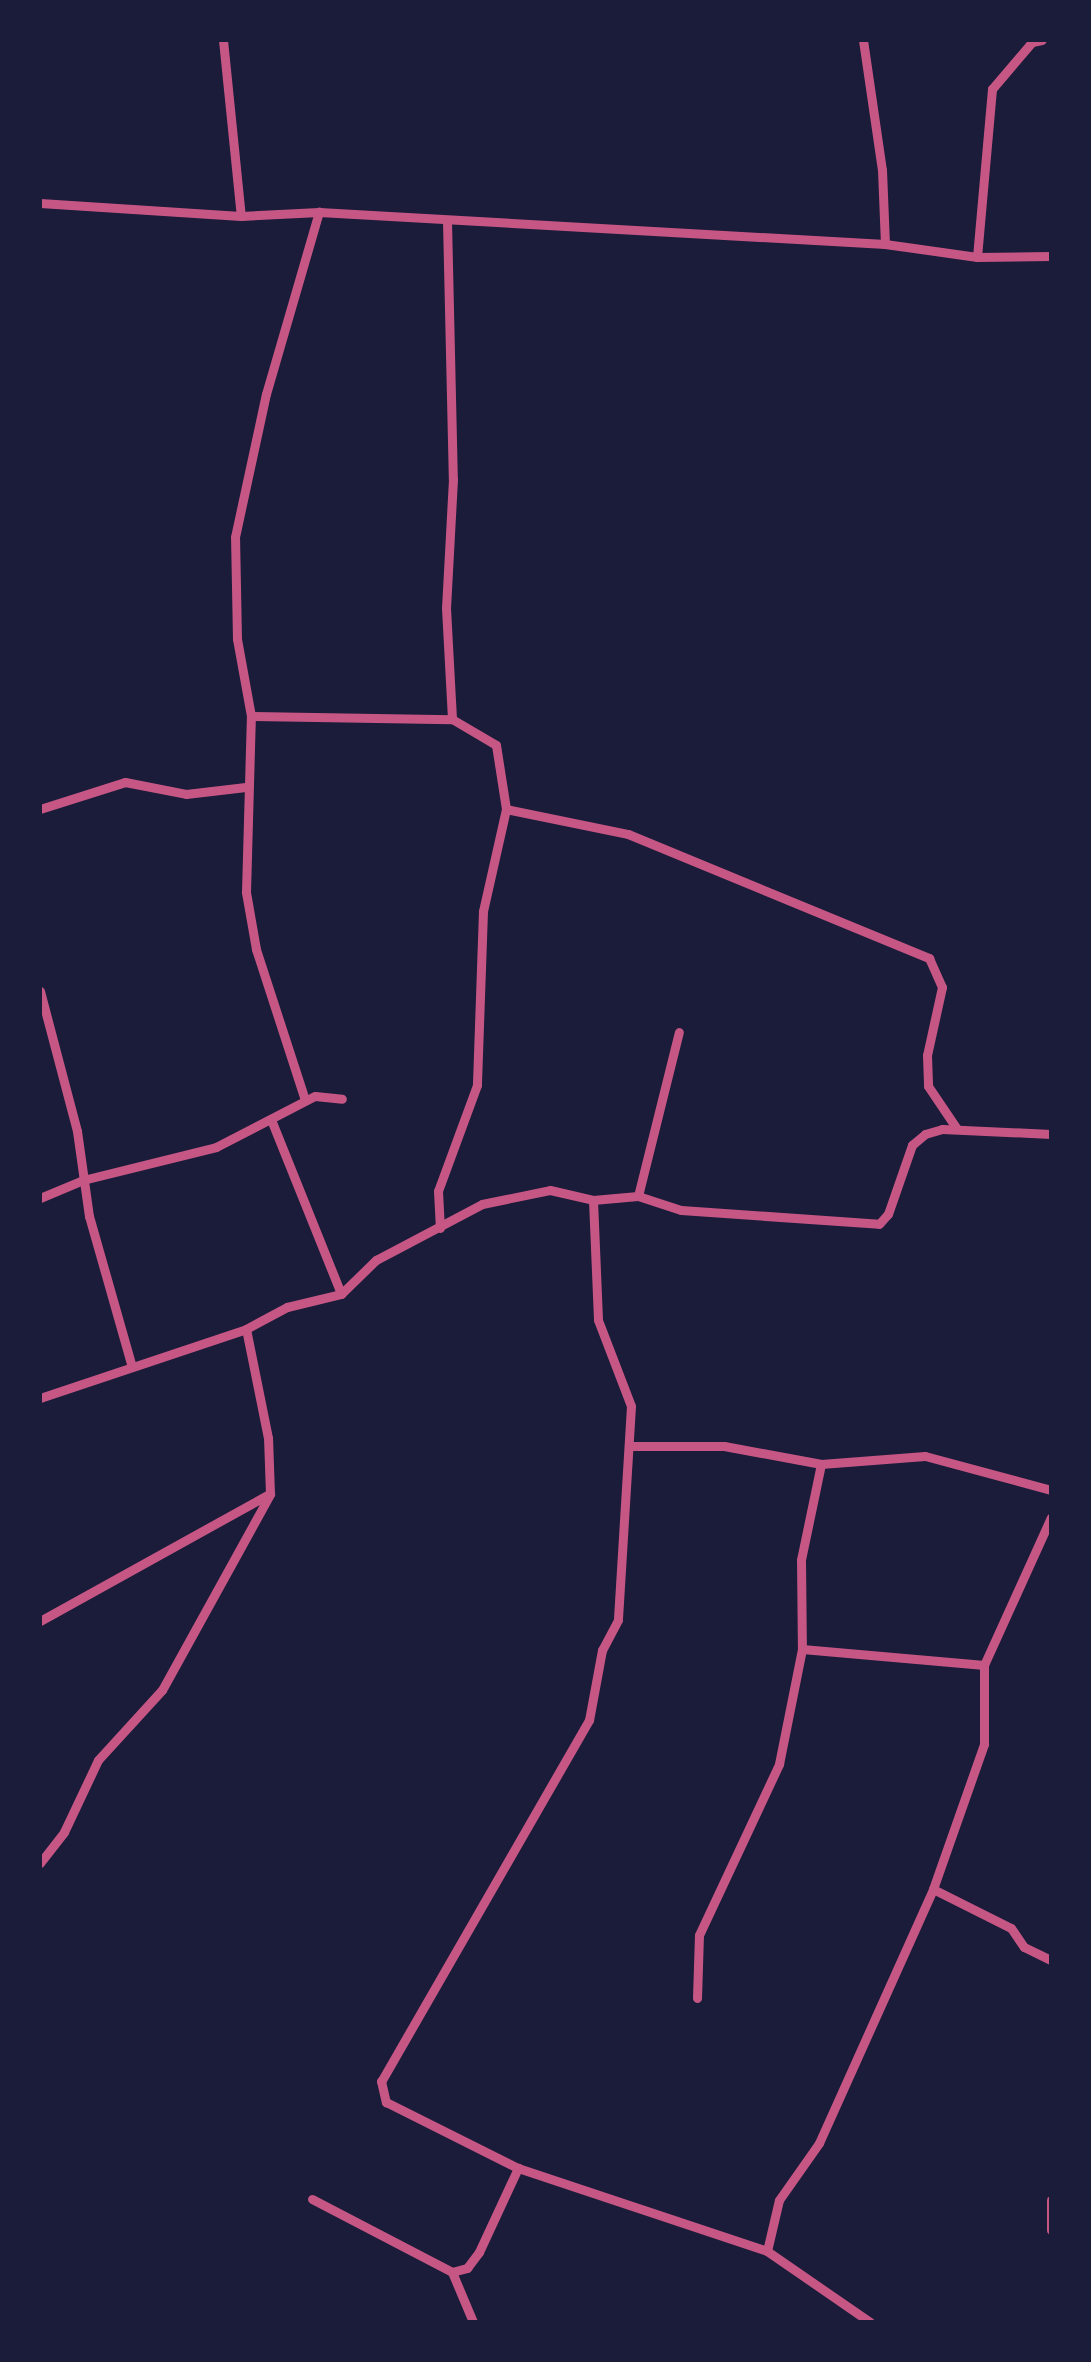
<!DOCTYPE html>
<html>
<head>
<meta charset="utf-8">
<style>
	body { margin:0 }
	#map { position:relative; width:1091px; height:2362px; overflow:hidden; background:#1b1b3a; font-family:"Alegreya Sans",sans-serif }
	div>[style] { position:absolute }
	[style*='--x'] { left:calc(var(--x)*1px); top:calc(var(--y)*1px); width:calc(var(--w)*1px); rotate:calc(var(--a)*1deg) }
	.minor>* { height:9px; margin:-4.5px; padding:0 4.5px; transform-origin:4.5px; border-radius:4.5px; background:#c65784 }
	span { translate:-50% -50%; white-space:nowrap; text-align:center; line-height:1.15; -webkit-text-stroke:9px #1b1b3a; paint-order:stroke }
	.frame { position:absolute; inset:0; border:42px solid #1b1b3a; pointer-events:none }
</style>
</head>
<body>
<div id="map">
	<div class="minor">
		<div style="--x:223;--y:40;--w:177;--a:84.2"></div>
		<div style="--x:863;--y:40;--w:131;--a:81.7"></div>
		<div style="--x:882;--y:170;--w:74;--a:87.7"></div>
		<div style="--x:40;--y:203;--w:201;--a:3.7"></div>
		<div style="--x:241;--y:216;--w:78;--a:-2.9"></div>
		<div style="--x:319;--y:212;--w:567;--a:3.24"></div>
		<div style="--x:885;--y:244;--w:93;--a:8"></div>
		<div style="--x:977;--y:257;--w:74;--a:-0.8"></div>
		<div style="--x:447;--y:221;--w:258;--a:88.7"></div>
		<div style="--x:453;--y:479;--w:129;--a:93.1"></div>
		<div style="--x:446;--y:608;--w:111;--a:86.9"></div>
		<div style="--x:977;--y:257;--w:169;--a:-84.9"></div>
		<div style="--x:992;--y:89;--w:62;--a:-49.6"></div>
		<div style="--x:1032;--y:42;--w:10;--a:-11"></div>
		<div style="--x:251;--y:716;--w:201;--a:0.9"></div>
		<div style="--x:452;--y:719;--w:51;--a:30.6"></div>
		<div style="--x:496;--y:745;--w:65;--a:81.1"></div>
		<div style="--x:506;--y:809;--w:105;--a:102.7"></div>
		<div style="--x:483;--y:911;--w:174;--a:92"></div>
		<div style="--x:477;--y:1085;--w:113;--a:110.2"></div>
		<div style="--x:438;--y:1191;--w:37;--a:87"></div>
		<div style="--x:40;--y:809;--w:89;--a:-17.6"></div>
		<div style="--x:125;--y:782;--w:62;--a:11.1"></div>
		<div style="--x:186;--y:794;--w:60;--a:-6.7"></div>
		<div style="--x:506;--y:809;--w:125;--a:11.6"></div>
		<div style="--x:628;--y:834;--w:326;--a:22.4"></div>
		<div style="--x:929;--y:958;--w:32;--a:66"></div>
		<div style="--x:942;--y:987;--w:70;--a:102.4"></div>
		<div style="--x:927;--y:1055;--w:31;--a:88"></div>
		<div style="--x:928;--y:1086;--w:52;--a:56"></div>
		<div style="--x:40;--y:991;--w:145;--a:75.2"></div>
		<div style="--x:77;--y:1131;--w:86;--a:82"></div>
		<div style="--x:89;--y:1216;--w:153;--a:74.1"></div>
		<div style="--x:305;--y:1100;--w:159;--a:-108"></div>
		<div style="--x:256;--y:949;--w:58;--a:-100"></div>
		<div style="--x:246;--y:892;--w:176;--a:-88.4"></div>
		<div style="--x:251;--y:716;--w:78;--a:-100.3"></div>
		<div style="--x:237;--y:639;--w:102;--a:-91.1"></div>
		<div style="--x:235;--y:537;--w:146;--a:-77.8"></div>
		<div style="--x:266;--y:394;--w:190;--a:-73.8"></div>
		<div style="--x:272;--y:1122;--w:185;--a:68.1"></div>
		<div style="--x:638;--y:1196;--w:169;--a:-76"></div>
		<div style="--x:40;--y:1198;--w:47;--a:-22.7"></div>
		<div style="--x:83;--y:1180;--w:137;--a:-13.9"></div>
		<div style="--x:216;--y:1147;--w:111;--a:-27.3"></div>
		<div style="--x:315;--y:1096;--w:27;--a:6"></div>
		<div style="--x:593;--y:1200;--w:120;--a:87.6"></div>
		<div style="--x:598;--y:1320;--w:92;--a:69"></div>
		<div style="--x:631;--y:1406;--w:214;--a:93.5"></div>
		<div style="--x:618;--y:1620;--w:34;--a:118"></div>
		<div style="--x:602;--y:1650;--w:71;--a:100.5"></div>
		<div style="--x:589;--y:1720;--w:417;--a:119.9"></div>
		<div style="--x:381;--y:2081;--w:22;--a:77"></div>
		<div style="--x:386;--y:2102;--w:148;--a:26.6"></div>
		<div style="--x:518;--y:2168;--w:262;--a:18.4"></div>
		<div style="--x:767;--y:2251;--w:125;--a:34.6"></div>
		<div style="--x:40;--y:1398;--w:217;--a:-18.5"></div>
		<div style="--x:246;--y:1329;--w:47;--a:-28.2"></div>
		<div style="--x:287;--y:1307;--w:56;--a:-13.5"></div>
		<div style="--x:341;--y:1294;--w:49;--a:-44.2"></div>
		<div style="--x:376;--y:1260;--w:120;--a:-27.8"></div>
		<div style="--x:482;--y:1204;--w:69;--a:-11.6"></div>
		<div style="--x:550;--y:1190;--w:44;--a:13.1"></div>
		<div style="--x:593;--y:1200;--w:45;--a:-5.1"></div>
		<div style="--x:638;--y:1196;--w:45;--a:18"></div>
		<div style="--x:681;--y:1210;--w:198;--a:4"></div>
		<div style="--x:879;--y:1224;--w:13;--a:-48"></div>
		<div style="--x:888;--y:1214;--w:73;--a:-70.8"></div>
		<div style="--x:912;--y:1145;--w:17;--a:-40"></div>
		<div style="--x:925;--y:1134;--w:18;--a:-16"></div>
		<div style="--x:942;--y:1129;--w:109;--a:2.6"></div>
		<div style="--x:632;--y:1446;--w:92;--a:0"></div>
		<div style="--x:724;--y:1446;--w:99;--a:10.5"></div>
		<div style="--x:821;--y:1464;--w:104;--a:-4.4"></div>
		<div style="--x:925;--y:1456;--w:131;--a:15.1"></div>
		<div style="--x:821;--y:1464;--w:98;--a:101.8"></div>
		<div style="--x:801;--y:1560;--w:89;--a:89.4"></div>
		<div style="--x:802;--y:1649;--w:183;--a:5"></div>
		<div style="--x:40;--y:1621;--w:260;--a:-29"></div>
		<div style="--x:40;--y:1863;--w:39;--a:-52"></div>
		<div style="--x:64;--y:1832;--w:80;--a:-64.7"></div>
		<div style="--x:98;--y:1760;--w:95;--a:-47.6"></div>
		<div style="--x:162;--y:1690;--w:224;--a:-61.1"></div>
		<div style="--x:270;--y:1494;--w:56;--a:-92"></div>
		<div style="--x:268;--y:1438;--w:111;--a:-101.4"></div>
		<div style="--x:933;--y:1889;--w:87;--a:26.6"></div>
		<div style="--x:1011;--y:1928;--w:23;--a:56"></div>
		<div style="--x:1024;--y:1947;--w:30;--a:26"></div>
		<div style="--x:697;--y:1998;--w:63;--a:-88.2"></div>
		<div style="--x:699;--y:1935;--w:189;--a:-64.9"></div>
		<div style="--x:779;--y:1764;--w:117;--a:-78.7"></div>
		<div style="--x:312;--y:2199;--w:158;--a:27.5"></div>
		<div style="--x:452;--y:2272;--w:54;--a:67.2"></div>
		<div style="--x:1051;--y:2200;--w:30;--a:90"></div>
		<div style="--x:767;--y:2251;--w:52;--a:-76.8"></div>
		<div style="--x:779;--y:2200;--w:70;--a:-54.9"></div>
		<div style="--x:819;--y:2143;--w:278;--a:-65.8"></div>
		<div style="--x:933;--y:1889;--w:154;--a:-70.6"></div>
		<div style="--x:984;--y:1744;--w:79;--a:-90"></div>
		<div style="--x:984;--y:1665;--w:162;--a:-65.6"></div>
		<div style="--x:452;--y:2272;--w:16;--a:-15"></div>
		<div style="--x:467;--y:2268;--w:20;--a:-53"></div>
		<div style="--x:479;--y:2252;--w:93;--a:-65.1"></div>
	</div>
	<div class="frame"></div>
</div>
</body>
</html>
